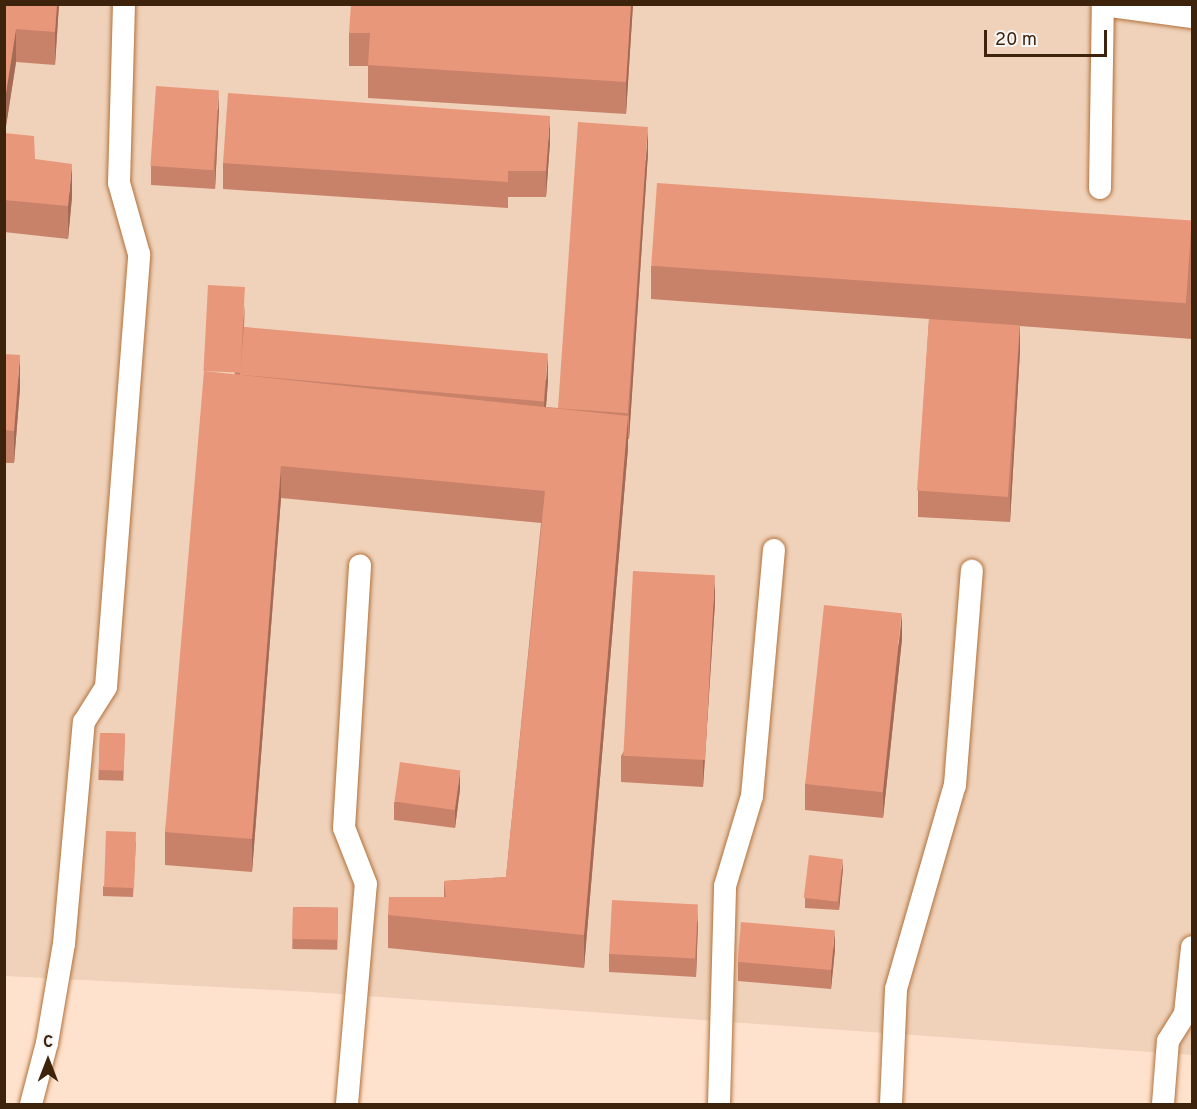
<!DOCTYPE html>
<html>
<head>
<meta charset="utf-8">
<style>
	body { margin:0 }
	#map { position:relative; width:1197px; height:1109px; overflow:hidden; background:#ffe2cd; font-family:Overpass,sans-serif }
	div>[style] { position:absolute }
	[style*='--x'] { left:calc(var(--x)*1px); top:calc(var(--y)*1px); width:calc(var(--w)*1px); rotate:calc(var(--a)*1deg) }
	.built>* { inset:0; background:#f0d2ba }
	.roads { filter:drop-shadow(0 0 2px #b1713b) drop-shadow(0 0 2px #b1713b) }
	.lane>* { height:22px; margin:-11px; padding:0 11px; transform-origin:11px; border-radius:11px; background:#fff }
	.wall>* { inset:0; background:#c8826a; transform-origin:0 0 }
	.shaded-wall>* { inset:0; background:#a36a56 }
	.building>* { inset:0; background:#e9977b; transform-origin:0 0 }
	span { translate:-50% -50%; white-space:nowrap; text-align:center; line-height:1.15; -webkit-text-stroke:4.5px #f6f6f6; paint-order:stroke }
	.frame { position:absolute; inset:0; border:6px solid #3e230c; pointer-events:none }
	.north { position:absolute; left:18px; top:1031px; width:60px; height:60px; -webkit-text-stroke:4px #f6f6f6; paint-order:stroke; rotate:0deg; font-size:16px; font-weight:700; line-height:24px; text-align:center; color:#3e230c }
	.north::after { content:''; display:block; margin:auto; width:21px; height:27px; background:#3e230c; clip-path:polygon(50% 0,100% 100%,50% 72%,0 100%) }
	.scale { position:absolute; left:984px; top:30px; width:123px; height:27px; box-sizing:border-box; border:3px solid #3e230c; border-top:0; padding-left:8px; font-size:18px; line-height:21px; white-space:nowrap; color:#3e230c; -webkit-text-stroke:4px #f6f6f6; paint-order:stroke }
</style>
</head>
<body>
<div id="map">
	<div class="built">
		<div style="clip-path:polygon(4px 5px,1192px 5px,1192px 1055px,311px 992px,5px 976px)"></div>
	</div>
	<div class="roads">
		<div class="lane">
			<div style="--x:1103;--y:5;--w:90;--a:7.7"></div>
			<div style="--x:1100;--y:188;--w:184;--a:-89.1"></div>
			<div style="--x:31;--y:1104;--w:63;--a:-75.3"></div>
			<div style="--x:47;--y:1043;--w:100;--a:-80.3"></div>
			<div style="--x:64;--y:944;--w:223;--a:-84.9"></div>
			<div style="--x:84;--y:722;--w:41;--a:-57.8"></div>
			<div style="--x:106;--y:687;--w:434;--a:-85.6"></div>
			<div style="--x:139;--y:254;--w:74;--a:-105.7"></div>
			<div style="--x:119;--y:183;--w:179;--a:-88.4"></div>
			<div style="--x:347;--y:1104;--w:221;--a:-85.1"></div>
			<div style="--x:366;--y:884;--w:60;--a:-111.4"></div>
			<div style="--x:344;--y:828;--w:263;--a:-86.5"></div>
			<div style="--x:719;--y:1104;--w:218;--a:-88.4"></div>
			<div style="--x:725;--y:886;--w:94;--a:-73.3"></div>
			<div style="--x:752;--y:796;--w:247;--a:-84.9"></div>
			<div style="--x:891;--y:1104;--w:115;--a:-87.5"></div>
			<div style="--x:896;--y:989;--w:212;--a:-73.9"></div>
			<div style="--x:955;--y:785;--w:215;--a:-85.5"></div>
			<div style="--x:1163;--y:1104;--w:63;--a:-85.5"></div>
			<div style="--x:1168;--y:1041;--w:32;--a:-58"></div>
			<div style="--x:1185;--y:1014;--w:67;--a:-84"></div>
		</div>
	</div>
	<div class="wall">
		<div style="clip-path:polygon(4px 4px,59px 4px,55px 65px,16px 62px,5px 133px,35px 159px,72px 197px,68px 239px,4px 232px)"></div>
		<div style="clip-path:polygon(633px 4px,626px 114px,368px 98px,368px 66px,349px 66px,349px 33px)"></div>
		<div style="clip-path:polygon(219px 108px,215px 189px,151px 185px,151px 166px)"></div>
		<div style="clip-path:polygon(550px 142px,546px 197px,508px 197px,508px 208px,223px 189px,223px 163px)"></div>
		<div style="clip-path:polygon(648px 153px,629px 439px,628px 439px,628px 448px,584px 968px,388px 948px,388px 915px,444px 897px,444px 881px,506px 877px,541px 523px,281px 498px,252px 872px,165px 865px,165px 832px,245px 305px,244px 327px,548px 380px,546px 407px,558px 408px)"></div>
		<div style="clip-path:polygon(1192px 223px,1192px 339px,1020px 326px,1020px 351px,1010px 522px,918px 517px,918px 491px,929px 319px,651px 299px,651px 266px)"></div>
		<div style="clip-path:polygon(4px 354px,20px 388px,14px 463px,4px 463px)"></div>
		<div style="clip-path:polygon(715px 602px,703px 787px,621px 782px,621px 756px)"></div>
		<div style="clip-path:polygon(902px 639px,883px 818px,805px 810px,805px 784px)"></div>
		<div style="left:100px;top:733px;width:25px;height:47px;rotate:2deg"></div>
		<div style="clip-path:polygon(460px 789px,455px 828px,394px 820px,394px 802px)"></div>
		<div style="clip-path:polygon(136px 841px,133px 897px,103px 896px,103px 887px)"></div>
		<div style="clip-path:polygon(843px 868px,839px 910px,805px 908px,805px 898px)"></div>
		<div style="left:293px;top:907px;width:45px;height:42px;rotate:1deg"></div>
		<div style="clip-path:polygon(698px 922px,696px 977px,609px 972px,609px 954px)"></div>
		<div style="clip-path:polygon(835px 949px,831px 989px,738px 981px,738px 962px)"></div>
	</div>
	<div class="shaded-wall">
		<div style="clip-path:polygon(57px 4px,59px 4px,55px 65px,55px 32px)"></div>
		<div style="clip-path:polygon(631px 4px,633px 4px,626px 114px,626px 82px)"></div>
		<div style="clip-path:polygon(16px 29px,16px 62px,4px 139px,4px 106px)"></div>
		<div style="clip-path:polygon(219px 90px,219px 108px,215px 189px,215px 170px)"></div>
		<div style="clip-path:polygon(550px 116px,550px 142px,546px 197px,546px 171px)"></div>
		<div style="clip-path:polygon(648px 127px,648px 153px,629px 439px,629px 413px)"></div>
		<div style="clip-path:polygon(72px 164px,72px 197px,68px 239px,68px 206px)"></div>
		<div style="clip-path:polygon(1020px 325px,1020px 351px,1010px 522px,1010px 496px)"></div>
		<div style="clip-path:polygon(548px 354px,548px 380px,544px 433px,544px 407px)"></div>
		<div style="clip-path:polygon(20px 355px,20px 388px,14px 463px,14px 431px)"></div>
		<div style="clip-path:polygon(628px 416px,628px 448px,584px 968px,584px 935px)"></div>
		<div style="clip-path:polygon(281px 466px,281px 498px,252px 872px,252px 839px)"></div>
		<div style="clip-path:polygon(715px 576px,715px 602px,703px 787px,703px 761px)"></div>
		<div style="clip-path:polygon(902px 613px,902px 639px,883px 818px,883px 792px)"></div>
		<div style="clip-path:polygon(460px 770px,460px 789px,455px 828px,455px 809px)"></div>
		<div style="clip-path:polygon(843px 859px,843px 868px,839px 910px,839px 901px)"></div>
		<div style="clip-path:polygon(698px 904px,698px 922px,696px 977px,696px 958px)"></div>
		<div style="clip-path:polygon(835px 930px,835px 949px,831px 989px,831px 971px)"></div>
	</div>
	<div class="building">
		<div style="clip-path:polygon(4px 4px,57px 4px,55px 32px,16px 29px,4px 106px)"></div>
		<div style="clip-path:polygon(351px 4px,631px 4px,626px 82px,368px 65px,370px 33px,349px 33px)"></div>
		<div style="left:156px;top:86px;width:63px;height:80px;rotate:4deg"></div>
		<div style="clip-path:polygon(228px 93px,550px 116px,546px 171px,508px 171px,508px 182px,223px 163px)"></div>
		<div style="left:578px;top:122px;width:70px;height:287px;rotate:4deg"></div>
		<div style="clip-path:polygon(4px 133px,34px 136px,35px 159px,72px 164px,68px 206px,4px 200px)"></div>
		<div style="left:657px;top:183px;width:536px;height:83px;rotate:4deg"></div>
		<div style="left:208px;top:285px;width:37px;height:86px;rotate:3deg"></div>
		<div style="left:929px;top:319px;width:91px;height:172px;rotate:4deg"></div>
		<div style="left:244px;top:327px;width:305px;height:48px;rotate:5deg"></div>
		<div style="clip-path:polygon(4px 354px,20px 355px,14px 431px,4px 430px)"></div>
		<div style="clip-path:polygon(204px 371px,628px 416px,584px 935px,388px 915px,389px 897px,446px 897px,444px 881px,506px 877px,545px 491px,281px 466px,252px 839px,165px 832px)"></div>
		<div style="clip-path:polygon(1192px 482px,1192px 508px,1191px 508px)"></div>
		<div style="left:633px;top:571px;width:82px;height:185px;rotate:3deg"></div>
		<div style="left:824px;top:605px;width:78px;height:180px;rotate:6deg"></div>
		<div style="left:100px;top:733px;width:25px;height:37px;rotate:2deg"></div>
		<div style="left:400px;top:762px;width:61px;height:40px;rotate:8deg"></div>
		<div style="left:106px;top:831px;width:30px;height:56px;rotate:2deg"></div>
		<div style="left:809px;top:855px;width:34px;height:43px;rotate:7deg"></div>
		<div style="left:612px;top:900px;width:86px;height:54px;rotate:3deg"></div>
		<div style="left:293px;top:907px;width:45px;height:32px;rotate:1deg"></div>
		<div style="left:741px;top:922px;width:94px;height:40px;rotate:5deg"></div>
	</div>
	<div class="frame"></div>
	<div class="north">С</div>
	<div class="scale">20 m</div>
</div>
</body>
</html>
